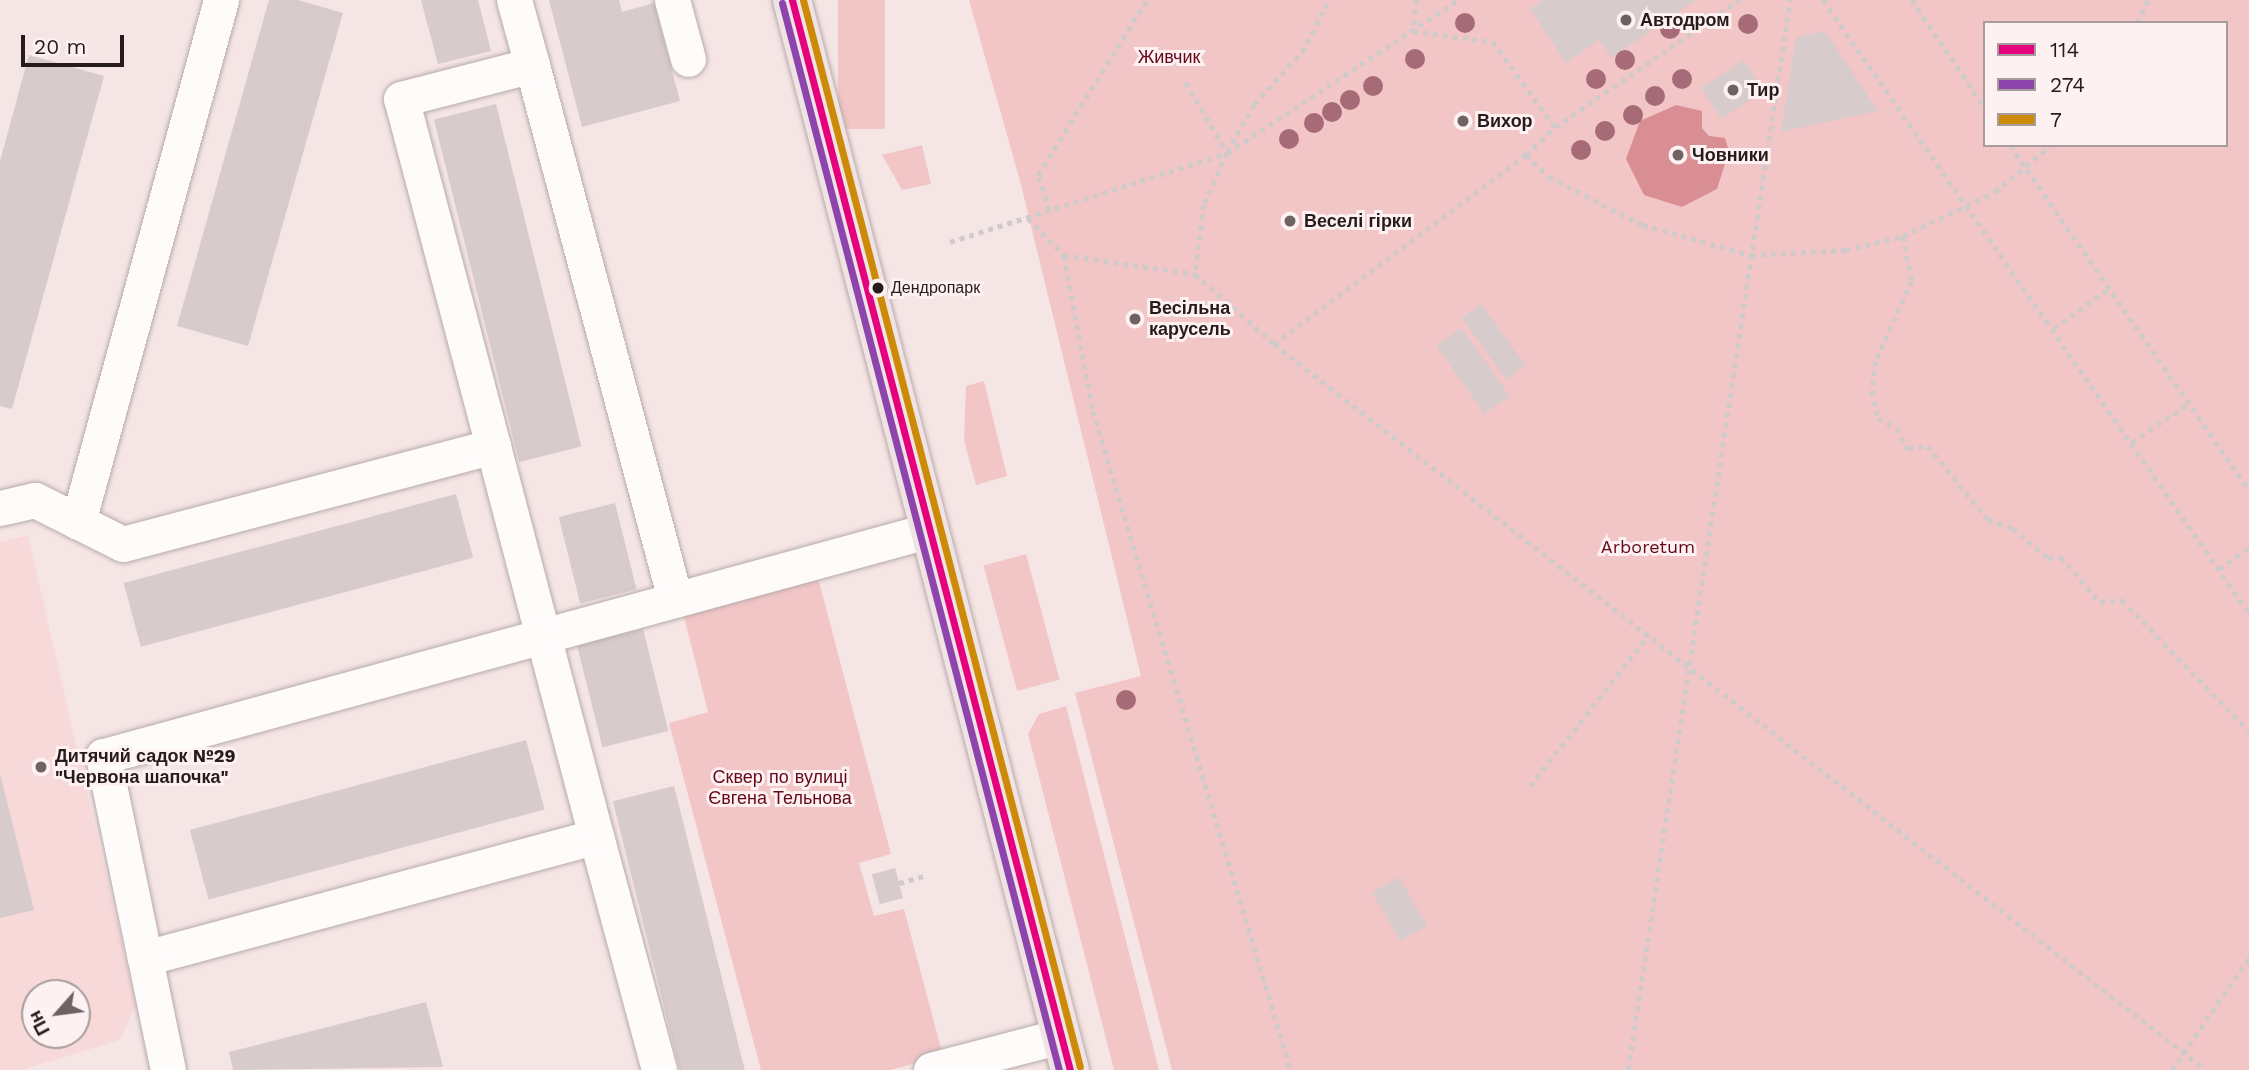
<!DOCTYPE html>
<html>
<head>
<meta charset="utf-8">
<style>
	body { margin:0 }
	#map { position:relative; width:2249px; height:1070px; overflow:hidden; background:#f6e5e5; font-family:"Work Sans",sans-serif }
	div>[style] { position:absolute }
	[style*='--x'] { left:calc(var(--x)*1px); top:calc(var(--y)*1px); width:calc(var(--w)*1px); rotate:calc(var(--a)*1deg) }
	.built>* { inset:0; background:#f7d9da }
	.green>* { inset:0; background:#f2c6c7; transform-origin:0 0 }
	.water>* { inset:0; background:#d98e93 }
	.building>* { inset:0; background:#d8cbcb; transform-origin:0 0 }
	.path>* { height:4.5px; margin-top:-2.25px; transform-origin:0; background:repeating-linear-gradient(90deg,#d0caca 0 5px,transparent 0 10px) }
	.roads { filter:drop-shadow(0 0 2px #b8abab) drop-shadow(0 0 2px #b8abab) }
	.minor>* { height:35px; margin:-17.5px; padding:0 17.5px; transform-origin:17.5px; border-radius:17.5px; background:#fefbfb }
	.major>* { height:38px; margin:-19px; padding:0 19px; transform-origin:19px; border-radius:19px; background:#efe3e4 }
	.bus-1>* { height:7px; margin:-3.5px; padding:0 3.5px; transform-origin:3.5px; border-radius:3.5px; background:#e5007d }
	.bus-2>* { height:7px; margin:-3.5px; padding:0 3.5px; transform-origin:3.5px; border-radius:3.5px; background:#8e44ad }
	.bus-3>* { height:7px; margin:-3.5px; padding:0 3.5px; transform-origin:3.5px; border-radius:3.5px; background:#cd8a06 }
	.trees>* { width:20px; height:20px; margin:-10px; border-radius:50%; background:#a76b77 }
	.dots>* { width:19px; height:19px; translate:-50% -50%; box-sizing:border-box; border:4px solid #fdf1f1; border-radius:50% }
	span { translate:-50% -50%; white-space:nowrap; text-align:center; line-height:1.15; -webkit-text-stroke:6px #fdf1f1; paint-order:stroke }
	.bus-label { font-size:16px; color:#271c1c }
	.left { translate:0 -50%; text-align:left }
	.poi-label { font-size:18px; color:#271c1c; font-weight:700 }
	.park-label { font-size:18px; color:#66081d }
	.legend { position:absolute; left:1983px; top:21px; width:245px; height:126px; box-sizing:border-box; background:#fdf1f1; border:2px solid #a79c9c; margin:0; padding:9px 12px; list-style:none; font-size:21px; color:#271c1c }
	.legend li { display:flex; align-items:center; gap:14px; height:35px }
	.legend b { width:35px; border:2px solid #a79c9c }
	.north { position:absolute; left:21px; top:979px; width:70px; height:70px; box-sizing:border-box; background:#fdf1f1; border:2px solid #a79c9c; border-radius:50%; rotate:242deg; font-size:19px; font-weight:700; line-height:28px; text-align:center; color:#271c1c }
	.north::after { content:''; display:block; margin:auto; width:24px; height:32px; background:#6f6262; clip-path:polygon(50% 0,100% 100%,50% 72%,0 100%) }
	.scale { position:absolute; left:21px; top:35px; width:103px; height:32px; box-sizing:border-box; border:4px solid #271c1c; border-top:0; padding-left:9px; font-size:21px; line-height:24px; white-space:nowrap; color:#271c1c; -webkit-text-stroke:5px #fdf1f1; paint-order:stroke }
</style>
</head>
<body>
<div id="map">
	<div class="built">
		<div style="clip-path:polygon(evenodd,28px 535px,136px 1005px,120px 1040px,22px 1070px,0 1070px,0 542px,28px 535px,35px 993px,77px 993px,77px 1035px,35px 1035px,35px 993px)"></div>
	</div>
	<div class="green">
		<div style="left:838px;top:0;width:47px;height:129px"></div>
		<div style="clip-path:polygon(evenodd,969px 0,2249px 0,2249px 1070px,1172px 1070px,1075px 693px,1141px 676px,1020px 181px,969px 0,1985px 23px,2226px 23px,2226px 145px,1985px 145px,1985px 23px)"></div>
		<div style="clip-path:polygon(922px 145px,931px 184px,902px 190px,882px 155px)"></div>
		<div style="clip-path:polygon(984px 381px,1007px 476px,976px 485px,964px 440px,966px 386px)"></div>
		<div style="left:1026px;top:554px;width:130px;height:44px;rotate:75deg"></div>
		<div style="clip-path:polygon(818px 578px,891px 854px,859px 863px,874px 916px,904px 909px,943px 1056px,890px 1070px,761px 1070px,669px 723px,708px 712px,683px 613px)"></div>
		<div style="clip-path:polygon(1066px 706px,1159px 1070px,1114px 1070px,1028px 734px,1039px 714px)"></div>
	</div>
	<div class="water">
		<div style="clip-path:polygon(1676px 105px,1702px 111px,1702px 128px,1709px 136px,1725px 138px,1729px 151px,1717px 189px,1682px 207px,1644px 195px,1626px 159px,1640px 121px)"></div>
	</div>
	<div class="building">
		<div style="clip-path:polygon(269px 0,298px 0,343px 13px,248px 346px,177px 326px)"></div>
		<div style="clip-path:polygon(421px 0,478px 0,491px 51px,438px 64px)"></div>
		<div style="clip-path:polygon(549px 0,619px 0,622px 12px,654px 3px,680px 101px,582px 127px)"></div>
		<div style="clip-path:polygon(1543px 0,1696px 0,1611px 58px,1599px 40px,1566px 63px,1530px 9px)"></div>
		<div style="clip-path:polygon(1825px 31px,1878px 111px,1781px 132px,1796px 37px)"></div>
		<div style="clip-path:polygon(29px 55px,104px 76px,12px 409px,0 406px,0 161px)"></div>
		<div style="left:1744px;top:60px;width:37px;height:51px;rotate:57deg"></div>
		<div style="left:496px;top:104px;width:353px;height:64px;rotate:76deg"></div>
		<div style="left:1481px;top:304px;width:76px;height:24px;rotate:54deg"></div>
		<div style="left:1462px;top:328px;width:83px;height:31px;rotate:55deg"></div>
		<div style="left:456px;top:494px;width:66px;height:344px;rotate:75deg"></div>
		<div style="left:615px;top:503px;width:89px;height:58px;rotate:76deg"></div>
		<div style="left:643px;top:629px;width:105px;height:68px;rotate:76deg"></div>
		<div style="left:526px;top:740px;width:72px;height:348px;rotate:75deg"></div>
		<div style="clip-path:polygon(0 774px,34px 910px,0 918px)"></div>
		<div style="left:674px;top:786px;width:293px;height:63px;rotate:76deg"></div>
		<div style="left:895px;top:868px;width:31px;height:24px;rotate:75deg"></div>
		<div style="left:1399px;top:877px;width:56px;height:31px;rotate:60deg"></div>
		<div style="clip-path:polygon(426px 1002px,443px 1067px,233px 1070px,229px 1052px)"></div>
	</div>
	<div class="path">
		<div style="--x:1417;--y:0;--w:31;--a:97"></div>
		<div style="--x:1413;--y:31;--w:81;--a:7.8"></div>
		<div style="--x:1493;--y:42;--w:105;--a:53.9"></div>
		<div style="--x:1823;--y:0;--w:746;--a:55.2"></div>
		<div style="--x:1912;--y:0;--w:130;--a:55.9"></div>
		<div style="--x:2137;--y:23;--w:25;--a:-64"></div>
		<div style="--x:1186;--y:82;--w:82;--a:60"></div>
		<div style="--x:1227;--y:153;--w:57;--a:113.9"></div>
		<div style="--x:1204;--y:205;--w:70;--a:97.4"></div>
		<div style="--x:2010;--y:145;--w:420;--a:55.3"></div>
		<div style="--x:1227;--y:152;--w:55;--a:-60.6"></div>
		<div style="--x:1254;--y:104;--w:71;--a:-47.3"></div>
		<div style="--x:1302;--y:52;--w:59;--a:-62.6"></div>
		<div style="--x:1526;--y:155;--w:32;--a:44"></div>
		<div style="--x:1549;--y:177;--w:106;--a:27.1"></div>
		<div style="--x:1643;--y:225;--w:112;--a:15.5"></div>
		<div style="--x:1751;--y:255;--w:95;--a:-3"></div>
		<div style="--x:1846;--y:250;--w:59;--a:-13.8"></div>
		<div style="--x:1903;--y:236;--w:102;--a:-25.6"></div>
		<div style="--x:1995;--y:192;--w:73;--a:-40"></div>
		<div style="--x:1049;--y:210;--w:37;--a:-107"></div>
		<div style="--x:1038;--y:175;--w:206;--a:-58.1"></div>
		<div style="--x:1028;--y:218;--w:52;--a:45.8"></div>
		<div style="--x:1064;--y:255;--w:132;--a:8.3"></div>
		<div style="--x:1195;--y:274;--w:106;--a:41.5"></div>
		<div style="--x:1274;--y:344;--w:315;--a:-36.9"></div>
		<div style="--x:1526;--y:155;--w:40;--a:-44"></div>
		<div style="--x:1555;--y:127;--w:224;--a:-34.5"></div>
		<div style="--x:1903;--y:236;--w:46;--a:78.7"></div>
		<div style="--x:1912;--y:281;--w:88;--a:114.2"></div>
		<div style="--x:1876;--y:361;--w:30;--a:98"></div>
		<div style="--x:1872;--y:391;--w:28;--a:77"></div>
		<div style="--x:1878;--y:418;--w:21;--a:28"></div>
		<div style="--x:1897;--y:428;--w:24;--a:62"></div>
		<div style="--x:1908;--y:449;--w:20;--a:-9"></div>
		<div style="--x:1928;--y:446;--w:95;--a:51"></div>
		<div style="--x:1988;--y:520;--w:26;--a:18"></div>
		<div style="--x:2013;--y:528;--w:46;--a:40.6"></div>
		<div style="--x:2048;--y:558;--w:13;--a:-4"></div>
		<div style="--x:2061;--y:557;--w:60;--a:49.1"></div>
		<div style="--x:2100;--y:602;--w:22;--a:-5"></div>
		<div style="--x:2122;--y:600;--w:182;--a:45.9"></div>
		<div style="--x:950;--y:242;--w:291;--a:-17.8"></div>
		<div style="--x:1227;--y:153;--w:277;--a:-33.5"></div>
		<div style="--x:1064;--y:256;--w:158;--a:79.4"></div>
		<div style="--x:1093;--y:411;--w:688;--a:73.28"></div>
		<div style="--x:2054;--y:328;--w:69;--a:-35.5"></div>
		<div style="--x:1274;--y:344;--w:1181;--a:37.92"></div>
		<div style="--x:2132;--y:442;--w:70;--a:-33.9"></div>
		<div style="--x:2219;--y:569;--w:37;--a:-35"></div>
		<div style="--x:1530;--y:786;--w:191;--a:-51.8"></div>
		<div style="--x:899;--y:883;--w:26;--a:-16"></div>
		<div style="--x:1628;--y:1070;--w:1082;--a:-81.39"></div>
		<div style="--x:2172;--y:1070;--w:136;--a:-55.5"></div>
	</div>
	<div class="roads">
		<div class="minor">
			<div style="--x:672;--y:0;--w:61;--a:74.8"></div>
			<div style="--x:532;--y:65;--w:553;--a:75.01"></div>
			<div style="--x:493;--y:446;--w:359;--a:-104.8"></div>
			<div style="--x:401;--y:99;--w:135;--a:-14.5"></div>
			<div style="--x:532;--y:65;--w:67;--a:-105.5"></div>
			<div style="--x:0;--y:508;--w:36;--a:-13"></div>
			<div style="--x:35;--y:500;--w:98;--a:26.6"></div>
			<div style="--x:123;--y:544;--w:383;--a:-14.8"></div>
			<div style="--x:493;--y:446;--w:196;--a:75.3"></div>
			<div style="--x:543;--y:636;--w:401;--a:-15.3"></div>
			<div style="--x:78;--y:522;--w:541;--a:-74.68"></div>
			<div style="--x:596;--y:836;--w:242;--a:74.9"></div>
			<div style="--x:145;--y:958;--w:467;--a:-15.1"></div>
			<div style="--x:596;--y:836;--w:207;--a:-104.8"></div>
			<div style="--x:543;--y:636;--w:456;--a:164.7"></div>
			<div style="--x:103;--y:756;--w:206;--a:78.3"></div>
			<div style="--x:145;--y:958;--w:114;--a:78.4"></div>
			<div style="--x:931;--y:1070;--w:134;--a:-14.7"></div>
		</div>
		<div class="major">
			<div style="--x:792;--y:0;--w:1106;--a:75.44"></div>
		</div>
	</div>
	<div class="bus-1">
		<div style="--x:792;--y:0;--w:1106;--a:75.44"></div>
	</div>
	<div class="bus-2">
		<div style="--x:782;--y:3;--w:1102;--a:75.45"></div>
	</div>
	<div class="bus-3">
		<div style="--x:803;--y:0;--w:1102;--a:75.45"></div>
	</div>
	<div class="trees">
		<div style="left:1465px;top:23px"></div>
		<div style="left:1748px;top:24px"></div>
		<div style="left:1670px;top:29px"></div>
		<div style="left:1415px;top:59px"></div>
		<div style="left:1625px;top:60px"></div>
		<div style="left:1596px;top:79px"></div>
		<div style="left:1682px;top:79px"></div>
		<div style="left:1373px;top:86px"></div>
		<div style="left:1655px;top:96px"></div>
		<div style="left:1350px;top:100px"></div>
		<div style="left:1332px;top:112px"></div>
		<div style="left:1633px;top:115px"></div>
		<div style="left:1314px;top:123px"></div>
		<div style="left:1605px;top:131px"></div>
		<div style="left:1289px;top:139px"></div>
		<div style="left:1581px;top:150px"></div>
		<div style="left:1126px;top:700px"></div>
	</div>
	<div class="dots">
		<div style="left:1626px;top:20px;background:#6f6262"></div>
		<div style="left:1733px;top:90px;background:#6f6262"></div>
		<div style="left:1463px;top:121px;background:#6f6262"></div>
		<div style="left:1678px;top:155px;background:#6f6262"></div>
		<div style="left:1290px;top:221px;background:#6f6262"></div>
		<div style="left:878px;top:288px;background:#271c1c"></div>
		<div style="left:1135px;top:319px;background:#6f6262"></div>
		<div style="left:41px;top:767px;background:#6f6262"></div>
	</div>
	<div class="bus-label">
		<span class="left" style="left:891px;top:288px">Дендропарк</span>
	</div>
	<div class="poi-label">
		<span class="left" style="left:1640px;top:20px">Автодром</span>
		<span class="left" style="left:1747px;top:90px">Тир</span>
		<span class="left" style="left:1477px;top:121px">Вихор</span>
		<span class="left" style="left:1692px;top:155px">Човники</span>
		<span class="left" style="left:1304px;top:221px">Веселі гірки</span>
		<span class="left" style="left:1149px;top:319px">Весільна<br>карусель</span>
		<span class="left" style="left:55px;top:767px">Дитячий садок №29<br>"Червона шапочка"</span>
	</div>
	<div class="park-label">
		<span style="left:1169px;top:57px">Живчик</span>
		<span style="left:1648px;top:547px">Arboretum</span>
		<span style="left:780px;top:788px">Сквер по вулиці<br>Євгена Тельнова</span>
	</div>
	<ul class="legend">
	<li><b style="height:9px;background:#e5007d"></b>114</li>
	<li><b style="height:9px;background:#8e44ad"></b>274</li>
	<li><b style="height:9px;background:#cd8a06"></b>7</li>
	</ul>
	<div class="north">Пн</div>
	<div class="scale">20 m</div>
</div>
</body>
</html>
